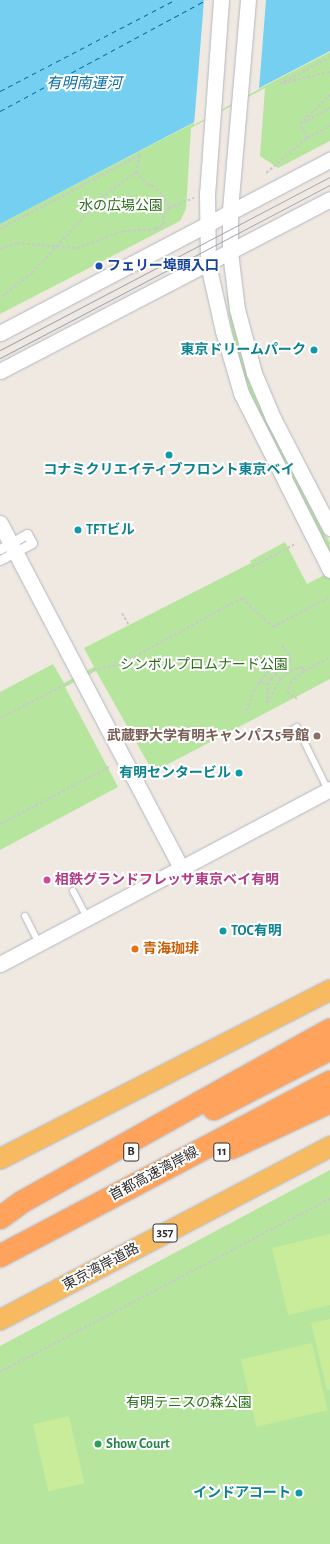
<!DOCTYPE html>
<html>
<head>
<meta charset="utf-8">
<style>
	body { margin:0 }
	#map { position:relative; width:330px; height:1544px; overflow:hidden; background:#efe9e1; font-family:"Alegreya Sans","Noto Sans JP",sans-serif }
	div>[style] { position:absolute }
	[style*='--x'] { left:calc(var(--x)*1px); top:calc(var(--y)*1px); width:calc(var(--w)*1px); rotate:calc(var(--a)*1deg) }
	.green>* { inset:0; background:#b6e59e }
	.pitch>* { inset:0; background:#c9ec9a; transform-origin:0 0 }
	.water>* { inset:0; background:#75cff0 }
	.pier>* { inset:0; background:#efe9e1 }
	.ferry>* { height:1px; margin-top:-0.5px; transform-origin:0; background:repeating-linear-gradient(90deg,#0d6fa3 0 5px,transparent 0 9px) }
	.path>* { height:2px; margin-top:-1px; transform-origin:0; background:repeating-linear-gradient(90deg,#c9c9c9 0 3px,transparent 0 5px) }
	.roads { filter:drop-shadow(0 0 1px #b4b7c1) drop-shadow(0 0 1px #b4b7c1) }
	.service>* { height:6px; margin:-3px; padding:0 3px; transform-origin:3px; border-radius:3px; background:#fff }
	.pedestrian>* { height:9px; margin:-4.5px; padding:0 4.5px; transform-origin:4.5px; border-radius:4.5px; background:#fff }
	.tertiary>* { height:15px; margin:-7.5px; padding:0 7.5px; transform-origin:7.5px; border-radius:7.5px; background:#fff }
	.trunk>* { height:20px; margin:-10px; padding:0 10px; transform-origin:10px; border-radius:10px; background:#f8ba60 }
	.motorway>* { height:22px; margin:-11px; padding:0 11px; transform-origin:11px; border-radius:11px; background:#ffa35c }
	.tram>* { height:1px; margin:-0.5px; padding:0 0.5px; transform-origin:0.5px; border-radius:0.5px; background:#a3a6b8 }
	.dots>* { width:11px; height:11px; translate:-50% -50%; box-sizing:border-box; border:2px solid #fff; border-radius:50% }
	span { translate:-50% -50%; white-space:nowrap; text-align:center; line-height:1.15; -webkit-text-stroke:4px #fff; paint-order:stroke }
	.shield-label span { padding:1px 3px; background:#fff; border:1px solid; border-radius:3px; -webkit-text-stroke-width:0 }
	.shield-label { font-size:13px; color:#2e2e2e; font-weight:700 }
	.park-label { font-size:14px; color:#2c6e1b }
	.transit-label { font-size:14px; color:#164399; font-weight:700 }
	.left { translate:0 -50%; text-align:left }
	.culture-label { font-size:14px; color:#0d838f; font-weight:700 }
	.right { translate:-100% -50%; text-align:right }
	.education-label { font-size:14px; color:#785e54; font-weight:700 }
	.hotel-label { font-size:14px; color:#b23c85; font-weight:700 }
	.food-label { font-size:14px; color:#c56008; font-weight:700 }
	.street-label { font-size:14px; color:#2e2e2e }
	.leisure-label { font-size:14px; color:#27864d; font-weight:700 }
	.water-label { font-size:15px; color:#0d6fa3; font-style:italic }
</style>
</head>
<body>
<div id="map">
	<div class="green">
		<div style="clip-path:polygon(330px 52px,330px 141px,278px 168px,260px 156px,265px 88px,191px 128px,186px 209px,180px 221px,0 314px,0 224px)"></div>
		<div style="clip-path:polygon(226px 289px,245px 369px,279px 447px,330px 543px,330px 554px,247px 388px,231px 326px)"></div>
		<div style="clip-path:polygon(285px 542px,307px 584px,330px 572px,330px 679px,153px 772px,96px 671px,65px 687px,118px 787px,0 850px,0 692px,53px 664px,64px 683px,94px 667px,84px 648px,251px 563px,250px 561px)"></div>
		<div style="clip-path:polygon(330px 1170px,330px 1544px,0 1544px,0 1346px)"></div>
	</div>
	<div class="pitch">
		<div style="clip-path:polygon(330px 1234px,330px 1305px,288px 1315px,272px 1248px)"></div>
		<div style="clip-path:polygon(330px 1319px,330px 1390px,327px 1390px,311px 1323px)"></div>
		<div style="left:312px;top:1343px;width:69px;height:73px;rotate:77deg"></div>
		<div style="left:69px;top:1416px;width:69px;height:37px;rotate:77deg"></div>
	</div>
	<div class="water">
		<div style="clip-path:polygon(0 0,330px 0,330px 51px,0 224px)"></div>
	</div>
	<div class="pier">
		<div style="clip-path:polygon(204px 0,266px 0,259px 89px,194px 125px)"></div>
	</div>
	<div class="ferry">
		<div style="--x:0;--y:91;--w:197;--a:-27.5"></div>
		<div style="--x:0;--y:111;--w:234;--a:-28.3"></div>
	</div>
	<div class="path">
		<div style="--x:283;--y:83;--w:48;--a:-13.2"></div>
		<div style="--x:280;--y:84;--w:57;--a:-28.4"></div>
		<div style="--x:303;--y:123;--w:31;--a:-29"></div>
		<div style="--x:307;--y:138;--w:16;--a:-117"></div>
		<div style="--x:300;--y:124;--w:42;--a:-44"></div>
		<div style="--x:136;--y:172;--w:19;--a:47"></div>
		<div style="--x:149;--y:186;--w:3;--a:-18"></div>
		<div style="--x:152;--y:185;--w:15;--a:42"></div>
		<div style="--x:163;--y:195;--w:14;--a:65"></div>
		<div style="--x:266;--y:173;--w:54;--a:-40.5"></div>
		<div style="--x:307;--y:138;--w:26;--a:-28"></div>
		<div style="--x:0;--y:229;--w:158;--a:-27.9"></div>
		<div style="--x:140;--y:155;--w:17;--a:103"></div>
		<div style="--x:136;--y:172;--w:42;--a:143.7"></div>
		<div style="--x:102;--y:197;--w:103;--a:132.6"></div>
		<div style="--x:32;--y:273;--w:41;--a:142"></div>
		<div style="--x:0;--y:249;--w:18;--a:-19"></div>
		<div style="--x:17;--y:243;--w:60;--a:4.8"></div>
		<div style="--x:77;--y:248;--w:49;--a:-20.3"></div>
		<div style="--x:123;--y:231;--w:33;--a:-3"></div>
		<div style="--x:156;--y:229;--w:9;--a:-36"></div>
		<div style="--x:163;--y:224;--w:10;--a:-84"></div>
		<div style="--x:164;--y:214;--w:8;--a:-50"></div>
		<div style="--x:169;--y:208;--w:27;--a:-22"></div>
		<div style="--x:252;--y:567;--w:49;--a:-28.1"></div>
		<div style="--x:122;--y:613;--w:13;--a:61"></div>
		<div style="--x:282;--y:645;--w:17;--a:57"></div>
		<div style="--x:93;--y:670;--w:29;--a:-12"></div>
		<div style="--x:121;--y:664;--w:138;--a:-28.6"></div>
		<div style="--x:242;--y:598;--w:42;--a:43.1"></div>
		<div style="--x:273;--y:627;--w:64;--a:-27.8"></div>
		<div style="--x:304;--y:671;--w:29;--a:-27"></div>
		<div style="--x:275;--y:674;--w:8;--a:40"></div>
		<div style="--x:260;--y:682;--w:9;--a:18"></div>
		<div style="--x:246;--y:711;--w:24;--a:-68"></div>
		<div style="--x:255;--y:689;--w:14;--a:-56"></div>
		<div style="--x:263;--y:677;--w:17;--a:-45"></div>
		<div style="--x:275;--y:665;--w:17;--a:-21"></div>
		<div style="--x:291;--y:659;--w:28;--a:136"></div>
		<div style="--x:271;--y:678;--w:14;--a:107"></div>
		<div style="--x:267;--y:691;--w:12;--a:90"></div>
		<div style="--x:267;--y:703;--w:25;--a:-61"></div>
		<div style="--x:279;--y:681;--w:15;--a:-42"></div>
		<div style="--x:290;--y:671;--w:13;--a:-18"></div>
		<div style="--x:302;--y:667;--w:4;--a:63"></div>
		<div style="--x:304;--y:671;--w:17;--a:140"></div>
		<div style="--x:291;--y:682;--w:11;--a:112"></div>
		<div style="--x:287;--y:692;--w:12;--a:35"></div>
		<div style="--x:0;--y:718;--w:77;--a:-26.9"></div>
		<div style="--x:0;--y:824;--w:125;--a:-27.6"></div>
		<div style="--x:0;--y:1372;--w:373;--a:-27.7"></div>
	</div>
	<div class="roads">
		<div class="service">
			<div style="--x:291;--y:731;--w:7;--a:-34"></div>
			<div style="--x:297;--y:727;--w:70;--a:63.8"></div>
			<div style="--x:73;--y:891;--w:30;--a:62"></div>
			<div style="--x:25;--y:916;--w:30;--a:63"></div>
		</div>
		<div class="pedestrian">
			<div style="--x:0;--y:549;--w:31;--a:-29"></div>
			<div style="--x:27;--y:534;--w:10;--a:61"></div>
			<div style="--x:32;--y:543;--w:36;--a:152"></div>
		</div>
		<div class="tertiary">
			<div style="--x:221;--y:0;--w:194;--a:94.1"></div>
			<div style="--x:207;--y:193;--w:71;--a:89.2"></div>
			<div style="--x:208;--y:264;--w:69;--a:77.4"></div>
			<div style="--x:223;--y:331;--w:65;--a:73.8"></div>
			<div style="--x:241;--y:393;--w:198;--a:63.3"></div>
			<div style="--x:248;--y:0;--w:213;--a:94.9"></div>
			<div style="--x:230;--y:212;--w:40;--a:90"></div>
			<div style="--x:230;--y:252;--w:57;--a:83"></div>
			<div style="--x:237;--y:309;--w:66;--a:75.1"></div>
			<div style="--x:254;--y:373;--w:49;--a:67.1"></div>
			<div style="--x:273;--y:418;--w:124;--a:62.6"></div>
			<div style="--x:0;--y:333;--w:373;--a:-27.7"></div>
			<div style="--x:0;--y:371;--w:372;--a:-27.5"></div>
			<div style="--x:0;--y:523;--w:387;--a:62.3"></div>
			<div style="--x:0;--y:964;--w:374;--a:-27.9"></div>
		</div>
		<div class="trunk">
			<div style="--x:0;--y:1159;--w:371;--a:-27.1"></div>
			<div style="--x:0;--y:1320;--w:373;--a:-27.7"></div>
		</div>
		<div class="motorway">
			<div style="--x:214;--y:1109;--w:131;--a:-27.3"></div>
			<div style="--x:231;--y:1148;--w:109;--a:-24.9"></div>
			<div style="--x:0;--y:1218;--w:27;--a:-36"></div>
			<div style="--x:22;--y:1202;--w:353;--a:-29.2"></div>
			<div style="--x:0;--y:1256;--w:373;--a:-27.8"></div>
		</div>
	</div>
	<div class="tram">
		<div style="--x:0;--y:350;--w:373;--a:-27.7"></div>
		<div style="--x:0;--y:358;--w:373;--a:-27.7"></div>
	</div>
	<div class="dots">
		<div style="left:99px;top:266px;background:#1a4fb4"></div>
		<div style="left:314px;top:350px;background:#0f9aa8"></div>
		<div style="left:169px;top:455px;background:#0f9aa8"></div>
		<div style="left:78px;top:530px;background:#0f9aa8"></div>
		<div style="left:317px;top:736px;background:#8d6e63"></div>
		<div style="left:239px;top:773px;background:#0f9aa8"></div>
		<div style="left:47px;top:880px;background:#d1479c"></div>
		<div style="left:223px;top:931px;background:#0f9aa8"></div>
		<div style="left:135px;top:949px;background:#e8710a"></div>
		<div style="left:98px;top:1444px;background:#2e9e5b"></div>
		<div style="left:299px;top:1493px;background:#0f9aa8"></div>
	</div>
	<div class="shield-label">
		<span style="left:131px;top:1152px">B</span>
		<span style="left:222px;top:1152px">11</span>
		<span style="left:165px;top:1233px">357</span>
	</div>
	<div class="park-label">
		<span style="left:121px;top:206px">水の広場公園</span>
		<span style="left:204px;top:665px">シンボルプロムナード公園</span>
		<span style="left:189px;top:1403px">有明テニスの森公園</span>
	</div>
	<div class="transit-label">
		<span class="left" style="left:107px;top:266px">フェリー埠頭入口</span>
	</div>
	<div class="culture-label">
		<span class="right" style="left:306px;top:350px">東京ドリームパーク</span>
		<span style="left:169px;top:470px">コナミクリエイティブフロント東京ベイ</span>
		<span class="left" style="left:86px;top:530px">TFTビル</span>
		<span class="right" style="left:231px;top:773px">有明センタービル</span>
		<span class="left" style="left:231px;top:931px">TOC有明</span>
		<span class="right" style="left:291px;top:1493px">インドアコート</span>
	</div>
	<div class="education-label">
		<span class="right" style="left:309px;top:736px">武蔵野大学有明キャンパス5号館</span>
	</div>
	<div class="hotel-label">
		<span class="left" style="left:55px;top:880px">相鉄グランドフレッサ東京ベイ有明</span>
	</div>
	<div class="food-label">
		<span class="left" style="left:143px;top:949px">青海珈琲</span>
	</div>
	<div class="street-label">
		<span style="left:154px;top:1174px;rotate:-28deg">首都高速湾岸線</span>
		<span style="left:101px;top:1267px;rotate:-28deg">東京湾岸道路</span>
	</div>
	<div class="leisure-label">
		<span class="left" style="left:106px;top:1444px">Show Court</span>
	</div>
	<div class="water-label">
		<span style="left:84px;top:84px">有明南運河</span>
	</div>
</div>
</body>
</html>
